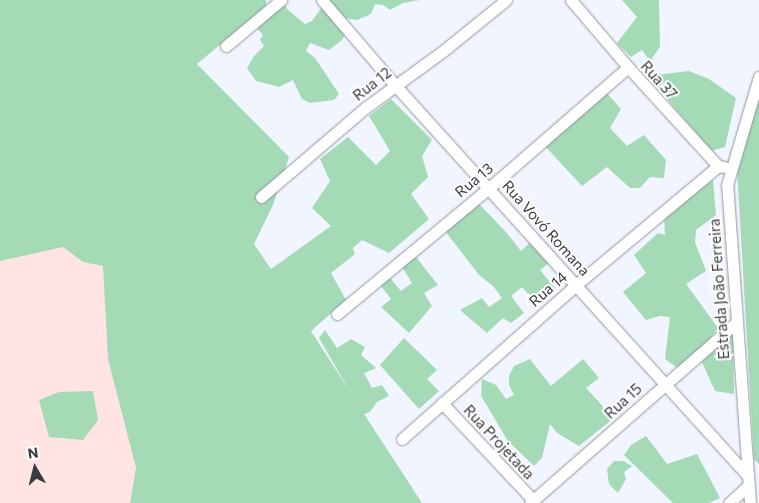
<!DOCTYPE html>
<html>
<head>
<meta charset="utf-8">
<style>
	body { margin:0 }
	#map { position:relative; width:759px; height:503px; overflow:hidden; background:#f1f5ff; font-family:Commissioner,sans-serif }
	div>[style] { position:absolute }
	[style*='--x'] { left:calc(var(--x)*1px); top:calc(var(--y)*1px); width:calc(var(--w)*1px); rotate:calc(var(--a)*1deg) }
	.education>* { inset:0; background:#ffe4e3 }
	.green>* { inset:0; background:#a4dab6 }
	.roads { filter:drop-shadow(0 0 1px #91959d) drop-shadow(0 0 1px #91959d) }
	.minor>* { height:11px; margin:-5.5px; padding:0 5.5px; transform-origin:5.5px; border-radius:5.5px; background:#fff }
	span { translate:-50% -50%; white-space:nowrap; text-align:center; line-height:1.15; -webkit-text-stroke:4px #fff; paint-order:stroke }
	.street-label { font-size:15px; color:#3a3b3f }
	.north { position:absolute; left:10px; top:443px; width:50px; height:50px; -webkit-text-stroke:4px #fff; paint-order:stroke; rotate:352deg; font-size:14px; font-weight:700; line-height:20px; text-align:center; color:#3a3b3f }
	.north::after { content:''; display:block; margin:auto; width:18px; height:22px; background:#3a3b3f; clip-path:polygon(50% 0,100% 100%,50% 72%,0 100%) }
</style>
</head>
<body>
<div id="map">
	<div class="education">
		<div style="clip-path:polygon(0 35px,339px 503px,0 503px)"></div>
	</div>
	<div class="green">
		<div style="clip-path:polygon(0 0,266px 0,266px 6px,197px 64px,289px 157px,273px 205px,254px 244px,271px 269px,331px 226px,312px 208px,330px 181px,320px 159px,348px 137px,376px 165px,390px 151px,369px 116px,391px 99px,432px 140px,422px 156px,428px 177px,411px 194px,429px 219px,389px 253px,362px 240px,353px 248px,355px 254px,331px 273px,346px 300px,311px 331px,350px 392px,319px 338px,325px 330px,337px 348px,351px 339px,365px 347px,361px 355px,376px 368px,364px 373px,372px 388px,382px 385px,389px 396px,377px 402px,370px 412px,364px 414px,422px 503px,130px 503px,136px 468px,108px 359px,103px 266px,83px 262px,63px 247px,0 261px)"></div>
		<div style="clip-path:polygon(327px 0,420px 0,403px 3px,390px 10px,383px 5px,375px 4px,371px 14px,357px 20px,345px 18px,338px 24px,346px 33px,342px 40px,329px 50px,310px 43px,306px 51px,315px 58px,339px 94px,334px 100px,310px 103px,302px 99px,293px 80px,279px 87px,256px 81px,247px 68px,254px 56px,264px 46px,260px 40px,263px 35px,255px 26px,284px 3px,287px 9px,305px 24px,312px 21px)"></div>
		<div style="clip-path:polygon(622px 0,659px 0,660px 47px,650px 61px,642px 50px,631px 57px,617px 43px,637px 17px)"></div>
		<div style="clip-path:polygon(689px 71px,709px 79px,736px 98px,725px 147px,711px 151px,648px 76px)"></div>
		<div style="clip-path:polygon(604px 90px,621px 109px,610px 128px,627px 146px,644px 135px,666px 160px,664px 178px,650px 177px,640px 188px,630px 188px,607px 167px,582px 186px,543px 144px)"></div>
		<div style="clip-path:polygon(759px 94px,759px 464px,754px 459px,737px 169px)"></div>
		<div style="clip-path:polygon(713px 180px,716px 215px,696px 230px,695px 242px,706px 271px,686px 284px,718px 328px,700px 351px,686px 363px,676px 367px,665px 359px,670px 317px,660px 316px,646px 320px,623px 292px,646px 273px,634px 255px,658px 233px,665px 235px,664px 217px)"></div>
		<div style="clip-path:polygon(477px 202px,506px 232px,521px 251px,533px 240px,550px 262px,540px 270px,555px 288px,536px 303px,522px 287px,511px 296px,524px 313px,511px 323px,503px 318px,487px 333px,460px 310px,482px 298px,489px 307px,502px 298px,493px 286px,479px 275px,442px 227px)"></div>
		<div style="clip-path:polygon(412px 252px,438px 285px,424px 293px,432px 306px,409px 333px,381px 307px,391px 299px,380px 285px,386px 273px,401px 291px,412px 283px,399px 262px)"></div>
		<div style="clip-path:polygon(733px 334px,734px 394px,715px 391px,700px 358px)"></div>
		<div style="clip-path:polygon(404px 338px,437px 370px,427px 379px,439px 391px,419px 409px,380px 365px)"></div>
		<div style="clip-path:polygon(530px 359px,551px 386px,583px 359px,599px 378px,586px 388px,614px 418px,579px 446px,557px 433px,550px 424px,542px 458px,534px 466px,508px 441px,481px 396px,482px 379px,496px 385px,506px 399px,514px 395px,509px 385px,509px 376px,514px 366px)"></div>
		<div style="clip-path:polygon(93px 391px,98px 420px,83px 440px,49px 437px,39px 400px,59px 392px)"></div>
		<div style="clip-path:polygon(646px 436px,667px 464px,697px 454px,720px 498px,709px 503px,673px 503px,624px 455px,631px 445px)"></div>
		<div style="clip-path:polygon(614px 461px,623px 461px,632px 466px,624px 472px,626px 479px,618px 493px,609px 484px,607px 469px)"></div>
	</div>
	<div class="roads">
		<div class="minor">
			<div style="--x:322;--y:0;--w:111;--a:49.4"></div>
			<div style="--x:394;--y:84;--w:528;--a:47.92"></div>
			<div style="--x:571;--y:0;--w:88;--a:49.6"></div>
			<div style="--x:628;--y:67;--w:134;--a:47.7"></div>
			<div style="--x:718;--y:166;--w:6;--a:9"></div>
			<div style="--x:226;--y:46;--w:72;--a:-39.9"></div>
			<div style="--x:261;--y:197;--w:137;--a:-40.6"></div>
			<div style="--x:365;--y:108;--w:97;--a:-36.2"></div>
			<div style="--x:443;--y:51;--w:81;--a:-39"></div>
			<div style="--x:337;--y:314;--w:197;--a:-39.7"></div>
			<div style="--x:489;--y:188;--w:184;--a:-41"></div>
			<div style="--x:442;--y:403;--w:133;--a:46.8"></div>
			<div style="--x:402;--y:439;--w:234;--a:-41.5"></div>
			<div style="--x:577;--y:284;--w:184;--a:-39.9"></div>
			<div style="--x:530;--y:503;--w:275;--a:-41.2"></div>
			<div style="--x:729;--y:503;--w:27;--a:-42"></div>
			<div style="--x:750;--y:503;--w:319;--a:-94.1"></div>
			<div style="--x:727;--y:185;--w:113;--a:-73.5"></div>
		</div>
	</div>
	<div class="street-label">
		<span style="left:659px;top:80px;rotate:48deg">Rua 37</span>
		<span style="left:372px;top:84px;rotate:-38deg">Rua 12</span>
		<span style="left:474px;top:180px;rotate:-40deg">Rua 13</span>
		<span style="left:546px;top:228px;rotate:48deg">Rua Vovó Romana</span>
		<span style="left:548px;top:289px;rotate:-41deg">Rua 14</span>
		<span style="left:719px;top:289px;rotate:-94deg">Estrada João Ferreira</span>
		<span style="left:623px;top:401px;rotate:-42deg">Rua 15</span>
		<span style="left:499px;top:442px;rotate:47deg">Rua Projetada</span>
	</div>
	<div class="north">N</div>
</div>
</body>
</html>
